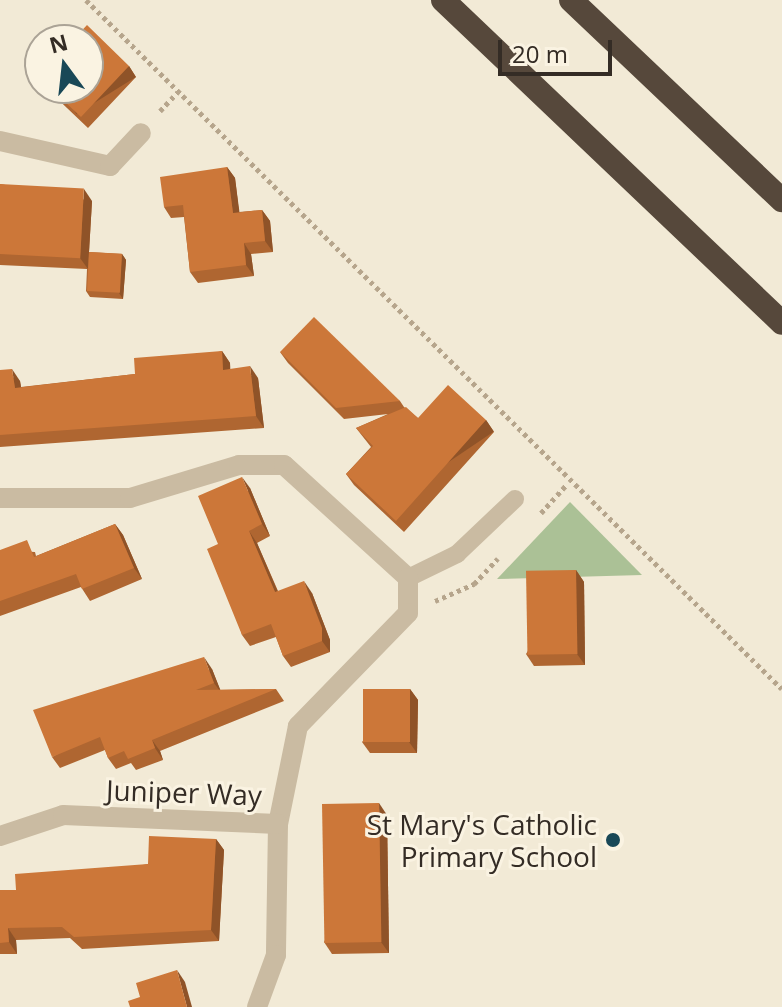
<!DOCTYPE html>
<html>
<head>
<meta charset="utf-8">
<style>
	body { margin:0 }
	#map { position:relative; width:782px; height:1007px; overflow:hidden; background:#f2ead6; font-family:"Open Sans",sans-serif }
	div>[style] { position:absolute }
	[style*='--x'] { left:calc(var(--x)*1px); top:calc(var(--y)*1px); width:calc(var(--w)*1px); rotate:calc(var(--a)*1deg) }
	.green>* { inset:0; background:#abc196 }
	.path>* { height:5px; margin-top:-2.5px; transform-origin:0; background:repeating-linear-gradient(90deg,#b6a58c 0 4px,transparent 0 8px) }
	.service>* { height:18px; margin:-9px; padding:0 9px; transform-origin:9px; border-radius:9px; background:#cabba2 }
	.minor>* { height:20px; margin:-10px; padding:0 10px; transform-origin:10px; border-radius:10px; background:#cabba2 }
	.motorway>* { height:24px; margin:-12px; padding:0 12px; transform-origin:12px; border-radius:12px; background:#56483b }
	.wall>* { inset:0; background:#af6631 }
	.shaded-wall>* { inset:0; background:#8f5328; transform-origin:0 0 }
	.building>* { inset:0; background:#cc7739; transform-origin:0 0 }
	.dots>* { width:22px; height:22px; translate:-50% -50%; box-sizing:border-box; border:4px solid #faf3e2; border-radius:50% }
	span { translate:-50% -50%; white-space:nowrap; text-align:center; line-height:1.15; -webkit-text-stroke:6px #faf3e2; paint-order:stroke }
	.street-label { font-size:28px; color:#342c25 }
	.poi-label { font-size:28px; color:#342c25 }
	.right { translate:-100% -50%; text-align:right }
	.north { position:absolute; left:24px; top:24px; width:80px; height:80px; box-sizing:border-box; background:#faf3e2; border:2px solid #aba396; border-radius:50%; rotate:345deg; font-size:22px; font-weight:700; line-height:32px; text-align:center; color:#342c25 }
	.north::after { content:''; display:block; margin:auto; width:28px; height:36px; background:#194857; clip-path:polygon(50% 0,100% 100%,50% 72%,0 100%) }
	.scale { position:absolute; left:498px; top:40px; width:114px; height:36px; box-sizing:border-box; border:4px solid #342c25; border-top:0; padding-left:10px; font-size:24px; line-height:28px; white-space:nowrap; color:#342c25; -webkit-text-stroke:6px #faf3e2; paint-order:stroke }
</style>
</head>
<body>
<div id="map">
	<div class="green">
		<div style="clip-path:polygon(570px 502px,642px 575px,497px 579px)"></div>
	</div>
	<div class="path">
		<div style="--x:86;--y:0;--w:979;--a:44.71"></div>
		<div style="--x:160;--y:111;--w:26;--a:-47"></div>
		<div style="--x:541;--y:513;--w:39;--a:-48"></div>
		<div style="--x:435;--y:601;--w:43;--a:-23.6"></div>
		<div style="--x:474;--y:584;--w:35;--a:-47"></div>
	</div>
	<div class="service">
		<div style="--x:408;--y:578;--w:55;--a:-26.1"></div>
		<div style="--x:457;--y:554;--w:80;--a:-43.5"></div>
	</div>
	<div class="minor">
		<div style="--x:0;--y:141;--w:113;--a:12.8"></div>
		<div style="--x:110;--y:166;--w:45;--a:-46.8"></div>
		<div style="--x:0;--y:498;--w:130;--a:0"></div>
		<div style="--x:130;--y:498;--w:114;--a:-16.8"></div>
		<div style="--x:239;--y:465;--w:45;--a:0"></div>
		<div style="--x:284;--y:465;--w:168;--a:42.3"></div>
		<div style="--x:408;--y:578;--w:35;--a:90"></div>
		<div style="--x:408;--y:613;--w:158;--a:134.2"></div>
		<div style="--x:298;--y:726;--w:100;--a:101.5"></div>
		<div style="--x:278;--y:824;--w:131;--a:90.9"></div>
		<div style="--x:276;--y:955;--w:55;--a:110.1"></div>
		<div style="--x:0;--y:836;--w:66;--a:-18.4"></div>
		<div style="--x:63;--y:815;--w:215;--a:2.4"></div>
	</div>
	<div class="motorway">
		<div style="--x:443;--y:0;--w:468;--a:43.6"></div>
		<div style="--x:571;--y:0;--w:291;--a:43.5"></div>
	</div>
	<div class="wall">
		<div style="clip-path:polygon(129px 66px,136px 77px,88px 128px,46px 88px,88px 88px)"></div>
		<div style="clip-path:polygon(227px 167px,235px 178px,239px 212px,262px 210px,270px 221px,273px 252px,251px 254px,254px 276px,198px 283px,190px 272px,184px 217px,171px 218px,164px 207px)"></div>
		<div style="clip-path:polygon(0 184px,92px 201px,89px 252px,122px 254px,126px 260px,123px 299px,90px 297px,86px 291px,87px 269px,0 265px)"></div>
		<div style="clip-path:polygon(222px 351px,230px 363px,230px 369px,258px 378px,264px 428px,0 447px,0 370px,20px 381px,21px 387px,135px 374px)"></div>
		<div style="clip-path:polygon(280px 352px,400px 401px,404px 407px,418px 418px,486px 420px,494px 432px,404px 532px,354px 485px,346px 474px,371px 447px,356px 428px,388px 414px,344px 419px,288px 363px)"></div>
		<div style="clip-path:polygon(250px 488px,270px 536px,257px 543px,278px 591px,312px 593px,330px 640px,330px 652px,291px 667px,283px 656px,276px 637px,250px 646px,242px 635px,218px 544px)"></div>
		<div style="clip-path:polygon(115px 524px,123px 535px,142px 579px,90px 601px,81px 587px,0 616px,0 550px,35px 552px,36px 556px)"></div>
		<div style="clip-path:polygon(576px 570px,584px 582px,585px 665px,534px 666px,526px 654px)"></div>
		<div style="clip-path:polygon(212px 669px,220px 690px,276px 689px,284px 701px,160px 751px,163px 760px,136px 770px,131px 763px,116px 769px,108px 758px,105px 750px,60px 768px,52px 757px)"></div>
		<div style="clip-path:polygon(410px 689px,418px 700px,417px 753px,370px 753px,362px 742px)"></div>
		<div style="clip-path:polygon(387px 815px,389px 953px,332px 954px,324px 942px)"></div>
		<div style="clip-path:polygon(216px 839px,224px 850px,219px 941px,82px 949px,70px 938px,16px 940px,17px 954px,0 954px,0 890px,16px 890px,148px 864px)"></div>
	</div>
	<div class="shaded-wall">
		<div style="left:129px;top:66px;width:13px;height:70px;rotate:58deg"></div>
		<div style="clip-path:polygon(227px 167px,235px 178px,241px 224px,233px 213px)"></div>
		<div style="clip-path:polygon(84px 189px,92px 201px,88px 269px,80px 258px)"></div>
		<div style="clip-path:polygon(262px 210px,270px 221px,273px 252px,265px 241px)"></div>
		<div style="clip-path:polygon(244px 243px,251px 254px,254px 276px,246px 265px)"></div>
		<div style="clip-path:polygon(122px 254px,126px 260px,123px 299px,119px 293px)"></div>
		<div style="clip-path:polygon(222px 351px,230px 363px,231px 381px,223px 370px)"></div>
		<div style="clip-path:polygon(250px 366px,258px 378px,264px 428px,256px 416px)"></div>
		<div style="clip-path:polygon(12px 369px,20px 381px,23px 399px,15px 388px)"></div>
		<div style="left:486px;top:420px;width:14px;height:135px;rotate:56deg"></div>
		<div style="clip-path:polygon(242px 477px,250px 488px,270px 536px,262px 524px)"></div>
		<div style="clip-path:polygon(115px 524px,123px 535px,142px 579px,134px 568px)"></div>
		<div style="clip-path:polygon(249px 531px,257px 543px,283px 604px,275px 592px)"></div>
		<div style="clip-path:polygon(576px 570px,584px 582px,585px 665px,577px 654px)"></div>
		<div style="clip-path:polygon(304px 581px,312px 593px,330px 640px,330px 652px,322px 641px)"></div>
		<div style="clip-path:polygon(204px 657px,212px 669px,222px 694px,214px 683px)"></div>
		<div style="clip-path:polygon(410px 689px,418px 700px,417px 753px,409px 742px)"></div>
		<div style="clip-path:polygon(152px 740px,160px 751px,163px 760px,155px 748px)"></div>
		<div style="clip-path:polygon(379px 803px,387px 815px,389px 953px,381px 942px)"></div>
		<div style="clip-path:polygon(216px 839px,224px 850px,219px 941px,211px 930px)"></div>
		<div style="clip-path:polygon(8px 928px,16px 940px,17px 954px,9px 942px)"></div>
		<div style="clip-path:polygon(177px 970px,185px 982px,192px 1007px,187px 1007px)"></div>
	</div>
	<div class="building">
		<div style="clip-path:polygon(87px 25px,129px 66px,81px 117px,50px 88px,88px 88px,88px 40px,73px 40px)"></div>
		<div style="clip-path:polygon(227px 167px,233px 213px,262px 210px,265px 241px,244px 243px,246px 265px,190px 272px,183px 205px,164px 207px,160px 177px)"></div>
		<div style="left:0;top:184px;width:84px;height:70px;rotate:3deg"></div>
		<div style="left:89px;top:252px;width:33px;height:39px;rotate:3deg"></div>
		<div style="clip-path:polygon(314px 317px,400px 401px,336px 408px,280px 352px)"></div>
		<div style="clip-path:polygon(222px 351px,223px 370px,250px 366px,256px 416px,0 435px,0 370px,12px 369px,15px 388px,135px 374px,134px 358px)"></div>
		<div style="clip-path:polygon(448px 385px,486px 420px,396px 521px,346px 474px,373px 446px,356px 428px,406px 407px,418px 418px)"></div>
		<div style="clip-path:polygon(242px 477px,262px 524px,249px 531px,275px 592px,304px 581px,322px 628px,322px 641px,283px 656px,271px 624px,242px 635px,207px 549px,218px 544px,198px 496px)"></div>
		<div style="clip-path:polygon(115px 524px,134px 568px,82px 589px,76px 574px,0 601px,0 550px,27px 540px,34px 557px)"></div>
		<div style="left:576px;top:570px;width:84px;height:50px;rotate:89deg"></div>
		<div style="clip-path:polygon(204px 657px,214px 683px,196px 690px,276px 689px,152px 740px,155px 748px,128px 759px,124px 751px,108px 758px,100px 737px,52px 757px,33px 710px)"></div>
		<div style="left:363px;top:689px;width:47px;height:53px"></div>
		<div style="left:379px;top:803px;width:139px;height:57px;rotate:89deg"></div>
		<div style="clip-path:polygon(149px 836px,216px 839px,211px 930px,74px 937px,62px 927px,8px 928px,9px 942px,0 943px,0 890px,16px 890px,15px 874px,148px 864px)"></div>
		<div style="clip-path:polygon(177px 970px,187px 1007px,130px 1007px,128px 1001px,140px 997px,136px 983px)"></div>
	</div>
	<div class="dots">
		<div style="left:613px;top:840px;background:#194857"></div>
	</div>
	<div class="street-label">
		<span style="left:184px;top:792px;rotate:2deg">Juniper Way</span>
	</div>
	<div class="poi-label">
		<span class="right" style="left:597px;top:840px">St Mary's Catholic<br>Primary School</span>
	</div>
	<div class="north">N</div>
	<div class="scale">20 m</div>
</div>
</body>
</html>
